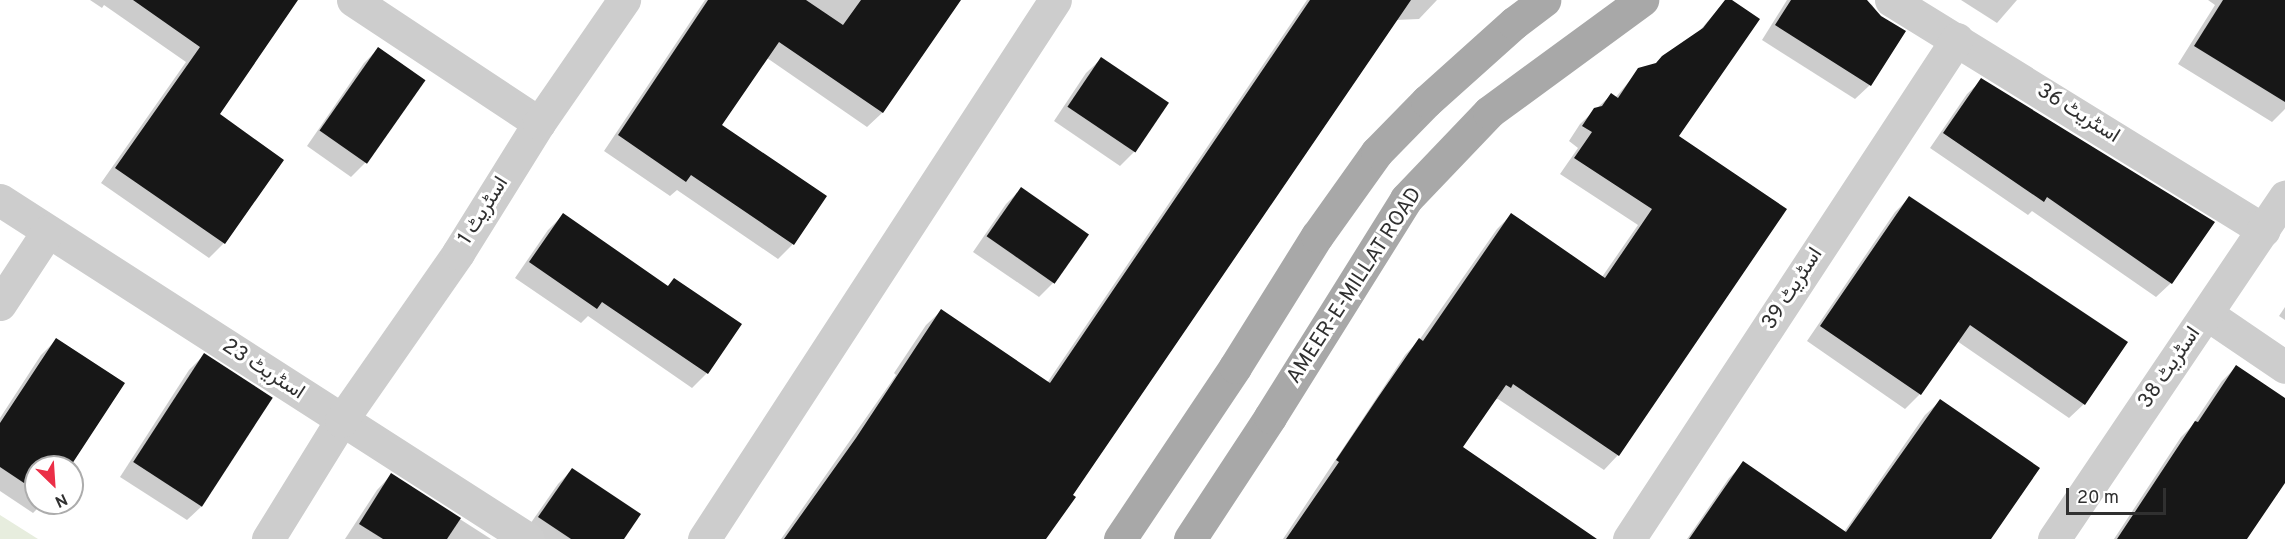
<!DOCTYPE html>
<html>
<head>
<meta charset="utf-8">
<style>
	body { margin:0 }
	#map { position:relative; width:2285px; height:539px; overflow:hidden; background:#fff; font-family:Overpass,Vazirmatn,sans-serif }
	div>[style] { position:absolute }
	[style*='--x'] { left:calc(var(--x)*1px); top:calc(var(--y)*1px); width:calc(var(--w)*1px); rotate:calc(var(--a)*1deg) }
	.green>* { inset:0; background:#e7edde }
	.shadow>* { inset:0; background:#0003 }
	.building>* { inset:0; background:#171717; transform-origin:0 0 }
	.minor>* { height:33px; margin:-16.5px; padding:0 16.5px; transform-origin:16.5px; border-radius:16.5px; background:#cdcdcd }
	.major>* { height:33px; margin:-16.5px; padding:0 16.5px; transform-origin:16.5px; border-radius:16.5px; background:#a8a8a8 }
	span { translate:-50% -50%; white-space:nowrap; text-align:center; line-height:1.15; -webkit-text-stroke:6px #fff; paint-order:stroke }
	.street-label { font-size:21px; color:#303030 }
	.north { position:absolute; left:24px; top:455px; width:60px; height:60px; box-sizing:border-box; background:#fff; border:2px solid #acacac; border-radius:50%; rotate:155deg; font-size:16px; font-weight:700; line-height:24px; text-align:center; color:#303030 }
	.north::after { content:''; display:block; margin:auto; width:21px; height:27px; background:#eb2f47; clip-path:polygon(50% 0,100% 100%,50% 72%,0 100%) }
	.scale { position:absolute; left:2066px; top:488px; width:100px; height:27px; box-sizing:border-box; border:3px solid #303030; border-top:0; padding-left:8px; font-size:18px; line-height:21px; white-space:nowrap; color:#303030; -webkit-text-stroke:4px #fff; paint-order:stroke }
</style>
</head>
<body>
<div id="map">
	<div class="green">
		<div style="clip-path:polygon(0 515px,38px 539px,0 539px)"></div>
	</div>
	<div class="shadow">
		<div style="clip-path:polygon(90px 0,296px 0,218px 114px,282px 160px,224px 243px,209px 258px,101px 183px,186px 62px,104px 5px,102px 8px)"></div>
		<div style="clip-path:polygon(705px 0,959px 0,882px 113px,867px 127px,767px 58px,720px 125px,825px 196px,792px 245px,778px 259px,677px 190px,670px 196px,604px 151px)"></div>
		<div style="clip-path:polygon(1307px 0,1437px 0,1419px 19px,1395px 20px,1071px 495px,1044px 539px,781px 539px,896px 375px,894px 373px,926px 325px,941px 311px,1047px 383px)"></div>
		<div style="clip-path:polygon(1726px 0,1729px 0,1677px 137px,1618px 455px,1604px 470px,1498px 399px,1493px 400px,1461px 447px,1562px 539px,1283px 539px,1405px 355px,1420px 339px,1497px 229px,1511px 215px,1602px 277px,1638px 225px,1560px 174px,1578px 148px,1569px 141px,1580px 124px,1611px 95px,1615px 98px,1639px 70px,1655px 65px,1696px 35px)"></div>
		<div style="clip-path:polygon(1787px 0,1864px 0,1872px 5px,1880px 17px,1870px 85px,1855px 99px,1762px 40px)"></div>
		<div style="clip-path:polygon(1961px 0,2017px 0,1997px 23px)"></div>
		<div style="clip-path:polygon(2208px 0,2285px 0,2285px 109px,2272px 122px,2178px 64px,2215px 5px)"></div>
		<div style="clip-path:polygon(379px 48px,424px 80px,366px 162px,351px 177px,307px 146px,364px 63px)"></div>
		<div style="clip-path:polygon(1101px 59px,1167px 104px,1135px 151px,1120px 166px,1054px 121px,1086px 73px)"></div>
		<div style="clip-path:polygon(1982px 80px,2171px 283px,2156px 297px,2032px 211px,2028px 215px,1930px 148px,1967px 94px)"></div>
		<div style="clip-path:polygon(1021px 189px,1054px 282px,1039px 297px,973px 252px,1006px 204px)"></div>
		<div style="clip-path:polygon(1909px 198px,2126px 342px,2084px 404px,2069px 418px,1957px 341px,1920px 394px,1905px 409px,1807px 341px,1895px 212px)"></div>
		<div style="clip-path:polygon(563px 215px,667px 287px,674px 280px,707px 373px,692px 388px,588px 316px,581px 323px,515px 278px,548px 230px)"></div>
		<div style="clip-path:polygon(2285px 307px,2285px 320px,2279px 316px)"></div>
		<div style="clip-path:polygon(56px 340px,68px 467px,36px 467px,36px 503px,43px 503px,33px 513px,0 491px,0 418px,41px 355px)"></div>
		<div style="clip-path:polygon(204px 355px,202px 506px,187px 520px,120px 477px,189px 370px)"></div>
		<div style="clip-path:polygon(2236px 367px,2285px 399px,2285px 481px,2246px 539px,2114px 539px,2181px 437px,2191px 427px,2222px 381px)"></div>
		<div style="clip-path:polygon(1940px 401px,1989px 539px,1687px 539px,1729px 478px,1744px 463px,1844px 532px,1925px 415px)"></div>
		<div style="clip-path:polygon(572px 470px,622px 539px,524px 539px,521px 537px,558px 484px)"></div>
		<div style="clip-path:polygon(391px 475px,491px 539px,345px 539px,377px 490px)"></div>
	</div>
	<div class="building">
		<div style="clip-path:polygon(133px 0,298px 0,220px 114px,284px 160px,225px 244px,115px 168px,200px 47px)"></div>
		<div style="clip-path:polygon(708px 0,806px 0,843px 25px,861px 0,961px 0,883px 113px,779px 42px,722px 125px,827px 196px,794px 245px,691px 175px,686px 182px,618px 135px)"></div>
		<div style="clip-path:polygon(1310px 0,1411px 0,1073px 495px,1076px 497px,1046px 539px,784px 539px,856px 438px,941px 309px,1050px 383px)"></div>
		<div style="clip-path:polygon(1725px 0,1732px 0,1760px 19px,1679px 136px,1787px 209px,1619px 456px,1513px 384px,1511px 388px,1506px 385px,1463px 447px,1597px 539px,1286px 539px,1339px 462px,1336px 460px,1379px 396px,1419px 338px,1423px 341px,1511px 213px,1605px 278px,1652px 209px,1574px 158px,1592px 132px,1582px 126px,1594px 108px,1602px 106px,1611px 93px,1618px 98px,1638px 68px,1656px 63px,1662px 56px,1703px 28px)"></div>
		<div style="clip-path:polygon(1791px 0,1867px 0,1881px 16px,1906px 31px,1871px 86px,1775px 25px)"></div>
		<div style="clip-path:polygon(2223px 0,2285px 0,2285px 102px,2194px 46px)"></div>
		<div style="left:378px;top:47px;width:58px;height:102px;rotate:35deg"></div>
		<div style="left:1101px;top:57px;width:82px;height:60px;rotate:34deg"></div>
		<div style="clip-path:polygon(1981px 78px,2215px 222px,2172px 284px,2047px 197px,2044px 202px,1943px 133px)"></div>
		<div style="left:1021px;top:187px;width:83px;height:60px;rotate:35deg"></div>
		<div style="clip-path:polygon(1909px 196px,2128px 342px,2085px 405px,1970px 325px,1921px 395px,1820px 326px)"></div>
		<div style="clip-path:polygon(563px 213px,668px 286px,674px 278px,742px 324px,708px 374px,602px 302px,597px 309px,529px 262px)"></div>
		<div style="clip-path:polygon(56px 338px,125px 383px,70px 467px,36px 467px,36px 491px,0 467px,0 423px)"></div>
		<div style="left:204px;top:353px;width:82px;height:130px;rotate:33deg"></div>
		<div style="clip-path:polygon(2236px 365px,2285px 398px,2285px 483px,2247px 539px,2117px 539px,2195px 421px,2198px 422px)"></div>
		<div style="clip-path:polygon(1940px 399px,2040px 468px,1991px 539px,1689px 539px,1743px 461px,1846px 532px)"></div>
		<div style="clip-path:polygon(572px 468px,641px 514px,624px 539px,571px 539px,538px 517px)"></div>
		<div style="clip-path:polygon(391px 473px,461px 518px,447px 539px,383px 539px,359px 524px)"></div>
	</div>
	<div class="minor">
		<div style="--x:353;--y:0;--w:223;--a:33.5"></div>
		<div style="--x:1891;--y:0;--w:438;--a:31.7"></div>
		<div style="--x:0;--y:200;--w:627;--a:32.7"></div>
		<div style="--x:0;--y:304;--w:87;--a:-56.7"></div>
		<div style="--x:2207;--y:314;--w:94;--a:34.2"></div>
		<div style="--x:268;--y:539;--w:139;--a:-58.3"></div>
		<div style="--x:341;--y:421;--w:205;--a:-55.1"></div>
		<div style="--x:458;--y:253;--w:153;--a:-58.1"></div>
		<div style="--x:539;--y:123;--w:150;--a:-55.4"></div>
		<div style="--x:704;--y:539;--w:643;--a:-56.93"></div>
		<div style="--x:1629;--y:539;--w:598;--a:-56.74"></div>
		<div style="--x:2054;--y:539;--w:413;--a:-56"></div>
	</div>
	<div class="major">
		<div style="--x:1120;--y:539;--w:207;--a:-56.2"></div>
		<div style="--x:1235;--y:367;--w:155;--a:-58"></div>
		<div style="--x:1317;--y:236;--w:103;--a:-54.5"></div>
		<div style="--x:1377;--y:152;--w:71;--a:-45.6"></div>
		<div style="--x:1427;--y:101;--w:117;--a:-41.9"></div>
		<div style="--x:1514;--y:23;--w:38;--a:-37"></div>
		<div style="--x:1190;--y:539;--w:146;--a:-56.7"></div>
		<div style="--x:1270;--y:417;--w:257;--a:-58"></div>
		<div style="--x:1406;--y:199;--w:120;--a:-46.3"></div>
		<div style="--x:1489;--y:112;--w:190;--a:-36.2"></div>
	</div>
	<div class="street-label">
		<span style="left:2078px;top:114px;rotate:32deg">اسٹریٹ 36</span>
		<span style="left:484px;top:211px;rotate:-58deg">اسٹریٹ 1</span>
		<span style="left:1355px;top:286px;rotate:-57deg">AMEER-E-MILLAT ROAD</span>
		<span style="left:1793px;top:289px;rotate:-57deg">اسٹریٹ 39</span>
		<span style="left:2170px;top:368px;rotate:-56deg">اسٹریٹ 38</span>
		<span style="left:263px;top:370px;rotate:33deg">اسٹریٹ 23</span>
	</div>
	<div class="north">N</div>
	<div class="scale">20 m</div>
</div>
</body>
</html>
